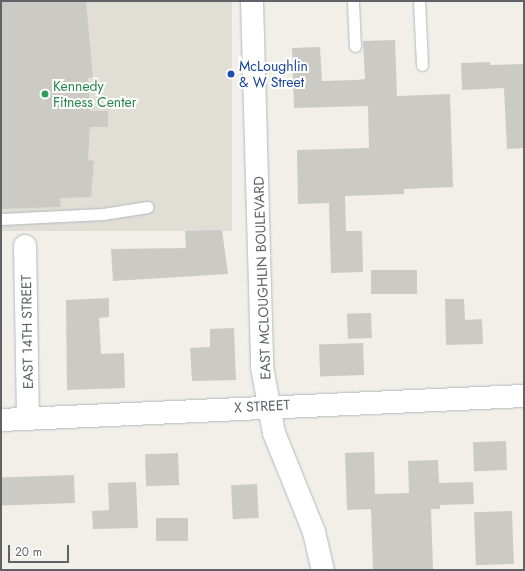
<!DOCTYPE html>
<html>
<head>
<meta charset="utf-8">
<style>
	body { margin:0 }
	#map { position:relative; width:525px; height:571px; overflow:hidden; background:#f1efe8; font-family:Jost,sans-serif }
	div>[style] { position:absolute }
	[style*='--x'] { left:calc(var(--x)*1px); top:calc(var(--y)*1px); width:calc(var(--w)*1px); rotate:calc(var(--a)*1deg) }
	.education>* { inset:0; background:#e1ded6; transform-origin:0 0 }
	.building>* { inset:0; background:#cccac5; transform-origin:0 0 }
	.roads { filter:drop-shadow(0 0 1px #b5b8bc) drop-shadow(0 0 1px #b5b8bc) }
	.service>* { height:11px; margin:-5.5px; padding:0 5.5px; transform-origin:5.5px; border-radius:5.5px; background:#fff }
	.minor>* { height:22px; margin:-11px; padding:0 11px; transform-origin:11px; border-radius:11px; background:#fff }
	.tertiary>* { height:22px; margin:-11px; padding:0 11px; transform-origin:11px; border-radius:11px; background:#fff }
	.dots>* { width:11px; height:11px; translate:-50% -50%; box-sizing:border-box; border:2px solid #fff; border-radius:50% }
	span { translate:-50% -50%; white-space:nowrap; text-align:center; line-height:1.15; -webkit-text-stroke:4px #fff; paint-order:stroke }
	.transit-label { font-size:14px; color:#164399 }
	.left { translate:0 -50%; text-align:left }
	.leisure-label { font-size:14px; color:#27864d }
	.street-label { font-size:14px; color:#5f6368 }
	.frame { position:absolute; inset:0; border:2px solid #5f6368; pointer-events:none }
	.scale { position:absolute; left:8px; top:545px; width:61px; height:18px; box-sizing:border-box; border:2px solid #5f6368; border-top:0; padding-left:5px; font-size:12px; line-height:14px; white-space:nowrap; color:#5f6368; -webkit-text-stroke:3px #fff; paint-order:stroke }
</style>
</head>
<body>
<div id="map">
	<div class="education">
		<div style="left:1px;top:1px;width:231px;height:230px"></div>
	</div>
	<div class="building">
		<div style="clip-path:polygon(1px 1px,86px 1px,93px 77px,88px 78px,90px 111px,108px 111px,108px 127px,90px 127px,88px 160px,94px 161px,91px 197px,60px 198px,61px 207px,1px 209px)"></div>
		<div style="clip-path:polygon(395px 40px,397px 96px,450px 94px,453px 187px,404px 189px,404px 194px,345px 196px,346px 231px,362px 231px,363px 272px,331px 273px,329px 203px,298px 204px,297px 150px,369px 148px,368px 106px,294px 108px,292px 48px,320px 47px,322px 81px,356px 80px,365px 79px,363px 41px)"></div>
		<div style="clip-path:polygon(490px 62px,490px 65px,524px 64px,524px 148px,507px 149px,504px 88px,462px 90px,461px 63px)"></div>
		<div style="clip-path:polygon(222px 230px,228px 274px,113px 281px,111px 249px,186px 248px,185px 231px)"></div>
		<div style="left:417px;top:270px;width:24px;height:46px;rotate:90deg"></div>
		<div style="clip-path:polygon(109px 298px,109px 317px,99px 318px,101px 354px,124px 353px,125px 388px,67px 390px,66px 300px)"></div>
		<div style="clip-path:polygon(445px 299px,464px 299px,465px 320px,482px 319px,483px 344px,446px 345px)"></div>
		<div style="left:371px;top:313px;width:25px;height:24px;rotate:88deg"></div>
		<div style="clip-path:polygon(234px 328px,236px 380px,192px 381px,190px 348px,210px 347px,210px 329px)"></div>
		<div style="left:363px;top:343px;width:32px;height:44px;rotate:88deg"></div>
		<div style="left:506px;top:441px;width:29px;height:33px;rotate:88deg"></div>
		<div style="clip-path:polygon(374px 452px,375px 494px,409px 493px,408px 461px,438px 460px,439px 483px,473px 482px,474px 504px,440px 505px,440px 509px,431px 509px,433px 569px,373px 570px,371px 509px,347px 510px,345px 453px)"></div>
		<div style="left:178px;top:453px;width:32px;height:33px;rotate:88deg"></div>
		<div style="left:74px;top:475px;width:28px;height:73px;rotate:88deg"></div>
		<div style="clip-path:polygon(136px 482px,138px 528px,93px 529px,92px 511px,109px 510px,108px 483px)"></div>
		<div style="left:257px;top:484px;width:34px;height:26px;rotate:87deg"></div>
		<div style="left:512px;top:511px;width:53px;height:38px;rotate:88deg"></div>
		<div style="left:188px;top:518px;width:23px;height:32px;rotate:90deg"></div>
	</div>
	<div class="roads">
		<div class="service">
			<div style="--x:353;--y:1;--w:45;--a:87.5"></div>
			<div style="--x:419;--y:1;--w:64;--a:87.3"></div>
			<div style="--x:1;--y:219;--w:102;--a:-2.8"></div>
			<div style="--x:103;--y:214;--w:45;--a:-9"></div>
		</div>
		<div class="minor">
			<div style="--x:25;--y:246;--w:173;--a:89"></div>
			<div style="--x:1;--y:420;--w:524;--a:-2.63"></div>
		</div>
		<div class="tertiary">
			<div style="--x:252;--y:1;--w:366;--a:88.4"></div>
			<div style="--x:262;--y:367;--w:67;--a:79.7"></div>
			<div style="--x:274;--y:433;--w:107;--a:68"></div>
			<div style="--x:314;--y:532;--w:39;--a:77"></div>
		</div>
	</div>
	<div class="dots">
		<div style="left:231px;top:74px;background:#1a4fb4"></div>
		<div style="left:45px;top:94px;background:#2e9e5b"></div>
	</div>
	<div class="transit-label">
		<span class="left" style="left:239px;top:74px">McLoughlin<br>&amp; W Street</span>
	</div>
	<div class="leisure-label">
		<span class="left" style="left:53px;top:94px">Kennedy<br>Fitness Center</span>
	</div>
	<div class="street-label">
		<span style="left:262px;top:278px;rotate:-92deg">EAST MCLOUGHLIN BOULEVARD</span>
		<span style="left:27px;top:332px;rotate:-91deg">EAST 14TH STREET</span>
		<span style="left:262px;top:406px;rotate:-3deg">X STREET</span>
	</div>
	<div class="frame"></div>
	<div class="scale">20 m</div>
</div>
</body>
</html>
